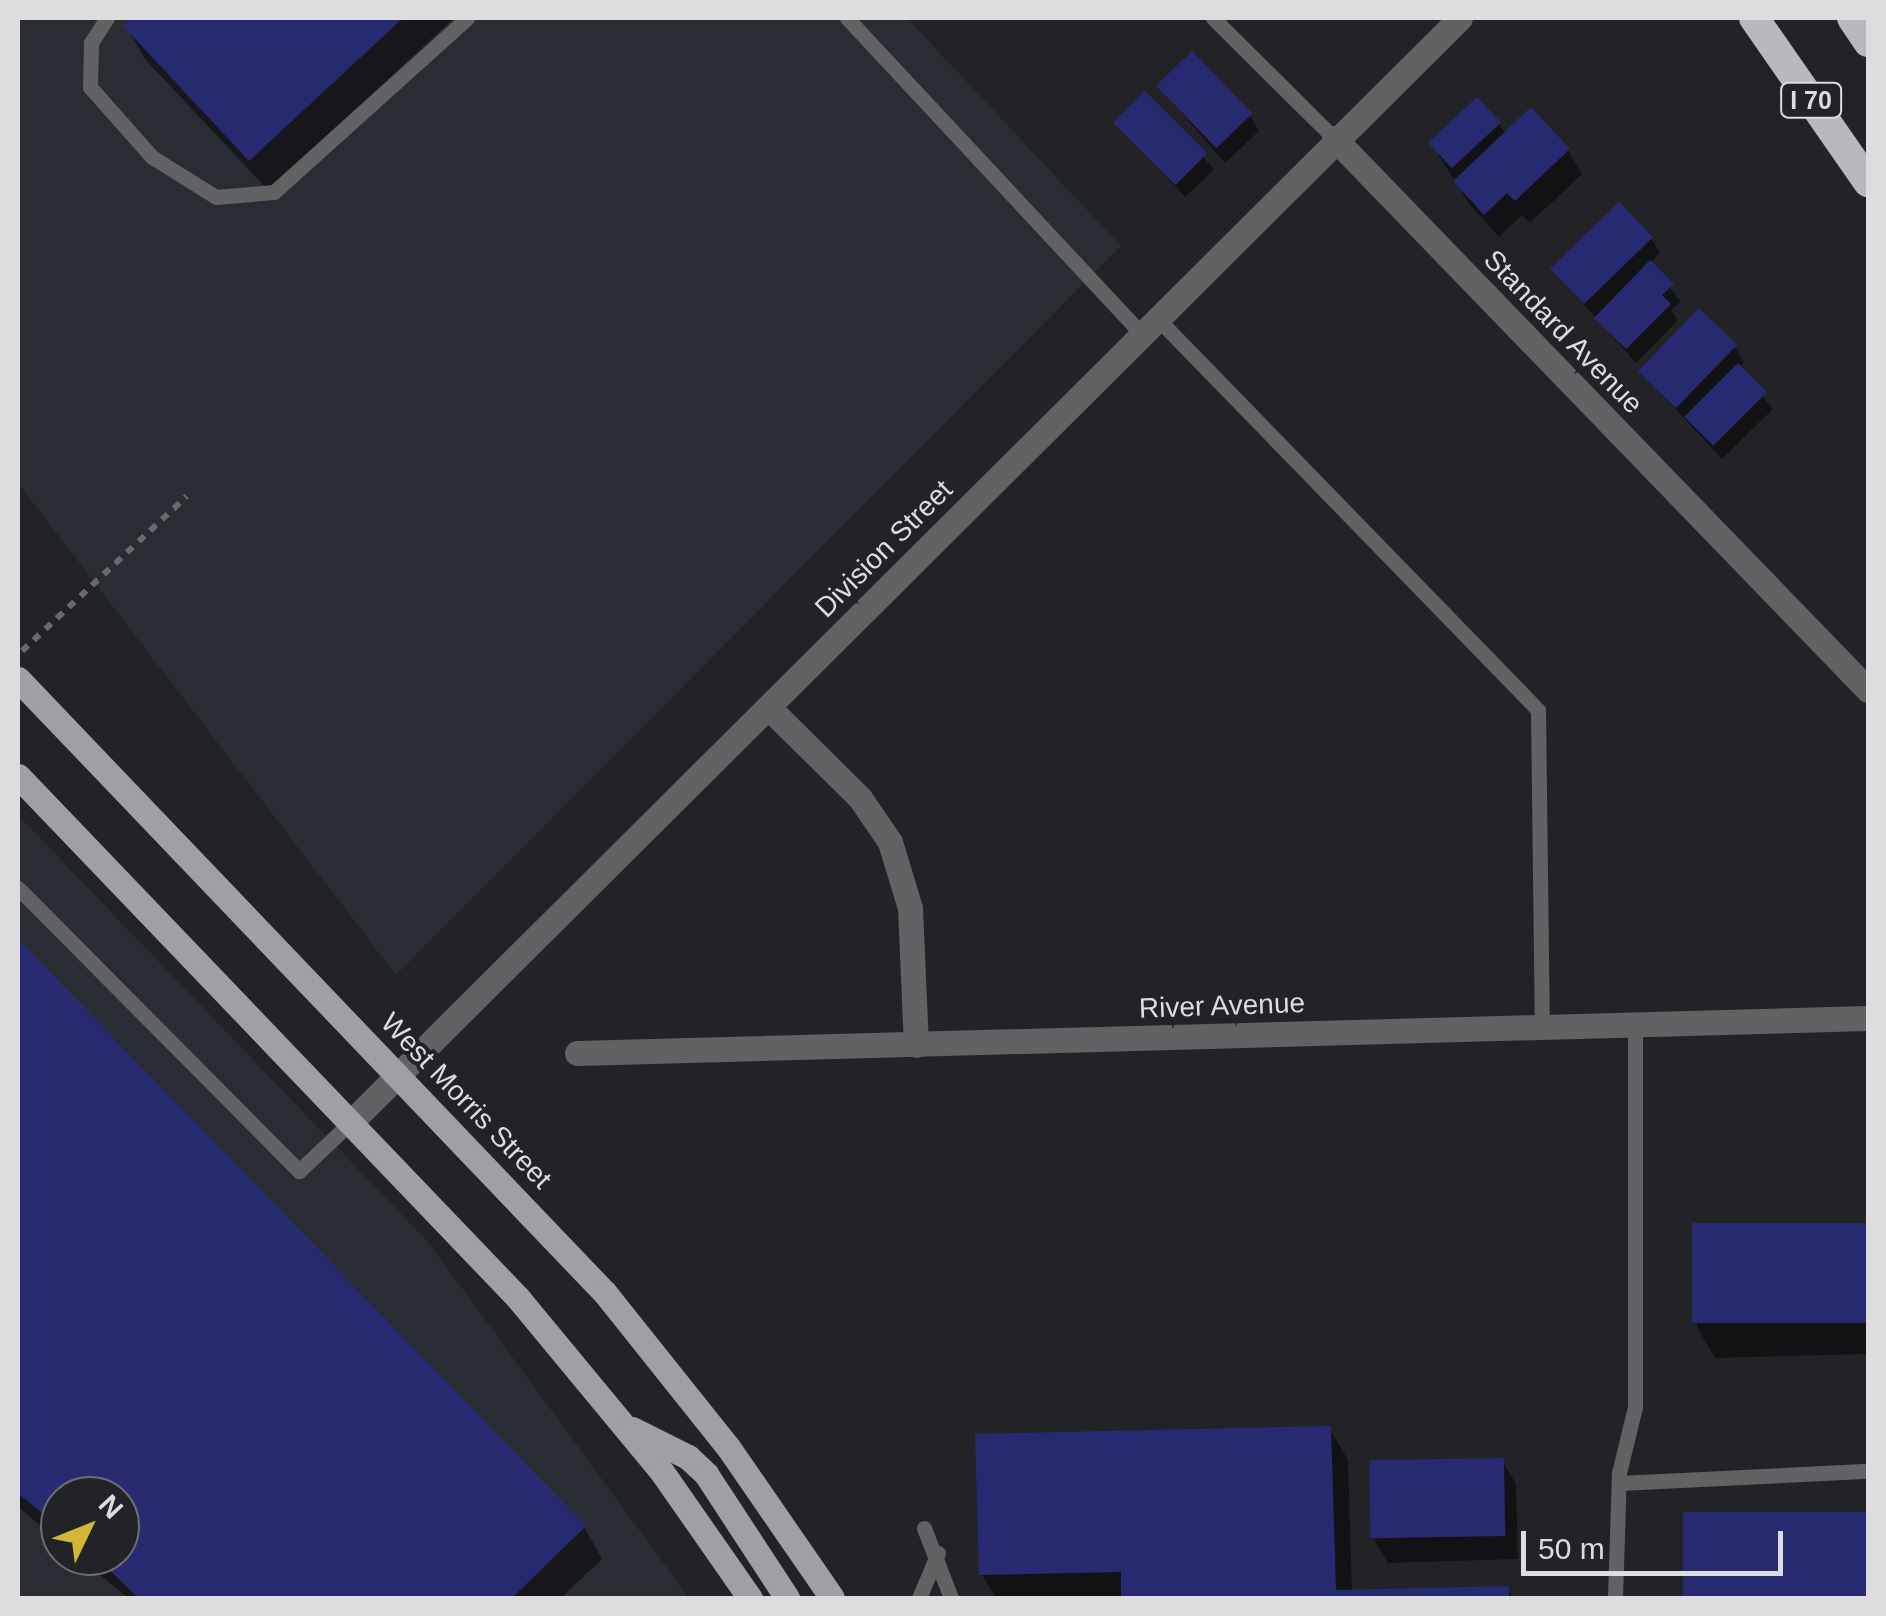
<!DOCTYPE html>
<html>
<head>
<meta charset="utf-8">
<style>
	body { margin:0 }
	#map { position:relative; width:1886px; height:1616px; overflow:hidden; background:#222327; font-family:Arial,sans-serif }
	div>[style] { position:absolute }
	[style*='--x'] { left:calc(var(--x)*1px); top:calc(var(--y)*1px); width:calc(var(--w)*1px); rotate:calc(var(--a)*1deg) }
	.built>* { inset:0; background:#2a2c34 }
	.shadow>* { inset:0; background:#0007; transform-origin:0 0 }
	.building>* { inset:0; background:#272a70; transform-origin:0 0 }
	.path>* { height:6px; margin-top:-3px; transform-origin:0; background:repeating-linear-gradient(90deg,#68696c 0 8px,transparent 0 16px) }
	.service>* { height:15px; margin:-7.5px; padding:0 7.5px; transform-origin:7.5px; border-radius:7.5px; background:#616264 }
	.minor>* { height:25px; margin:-12.5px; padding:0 12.5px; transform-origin:12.5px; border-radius:12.5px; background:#616264 }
	.primary>* { height:25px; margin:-12.5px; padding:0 12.5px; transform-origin:12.5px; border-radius:12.5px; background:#9fa0a4 }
	.motorway>* { height:30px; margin:-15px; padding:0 15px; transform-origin:15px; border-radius:15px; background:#b8b9be }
	span { translate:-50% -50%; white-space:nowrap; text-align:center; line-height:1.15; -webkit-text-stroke:8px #222327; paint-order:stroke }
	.shield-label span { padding:2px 8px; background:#222327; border:2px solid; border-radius:8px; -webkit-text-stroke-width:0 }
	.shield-label { font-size:25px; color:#dddde0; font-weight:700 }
	.street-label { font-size:28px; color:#dddde0 }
	.frame { position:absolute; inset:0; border:20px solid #dddde0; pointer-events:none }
	.north { position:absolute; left:40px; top:1476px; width:100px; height:100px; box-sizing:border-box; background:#222327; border:2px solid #6d6d71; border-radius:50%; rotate:47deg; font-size:28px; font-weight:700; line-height:40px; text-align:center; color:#dddde0 }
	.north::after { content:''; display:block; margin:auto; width:35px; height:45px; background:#d3b635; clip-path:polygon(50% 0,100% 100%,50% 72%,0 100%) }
	.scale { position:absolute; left:1521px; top:1531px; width:262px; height:45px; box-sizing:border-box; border:5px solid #dddde0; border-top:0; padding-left:12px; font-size:30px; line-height:35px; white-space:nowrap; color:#dddde0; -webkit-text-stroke:8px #222327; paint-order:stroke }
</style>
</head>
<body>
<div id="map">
	<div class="built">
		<div style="clip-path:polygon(18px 18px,907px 18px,1121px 246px,396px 975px,18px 483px)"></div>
		<div style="clip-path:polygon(evenodd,18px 815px,428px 1242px,689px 1598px,18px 1598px,18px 815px,60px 1496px,120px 1496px,120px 1556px,60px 1556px,60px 1496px)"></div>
	</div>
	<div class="shadow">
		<div style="clip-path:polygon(136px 18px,454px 18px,268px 190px,144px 58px,126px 26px)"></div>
		<div style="clip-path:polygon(1159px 87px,1250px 115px,1259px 131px,1225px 163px)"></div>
		<div style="left:1145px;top:95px;width:102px;height:40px;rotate:47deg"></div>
		<div style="clip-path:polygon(1499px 124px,1506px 135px,1568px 150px,1582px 174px,1530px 223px,1522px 215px,1499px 237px,1470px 205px,1431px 143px)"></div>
		<div style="clip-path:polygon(1651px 238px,1660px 253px,1649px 264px,1681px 301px,1671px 310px,1678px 320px,1636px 363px,1554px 271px)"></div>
		<div style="clip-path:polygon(1735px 347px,1744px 362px,1739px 367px,1773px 409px,1722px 459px,1641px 372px)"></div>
		<div style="clip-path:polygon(18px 943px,584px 1527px,602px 1559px,561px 1598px,128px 1598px,77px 1556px,120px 1556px,120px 1496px,60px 1496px,60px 1542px,18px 1507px)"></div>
		<div style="clip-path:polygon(1868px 1226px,1868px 1354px,1715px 1358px,1697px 1327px,1694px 1230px)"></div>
		<div style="clip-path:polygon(1330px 1429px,1348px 1460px,1352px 1592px,1507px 1589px,1513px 1598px,996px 1598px,982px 1575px)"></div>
		<div style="clip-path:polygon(1502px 1460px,1516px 1484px,1518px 1559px,1388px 1563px,1374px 1539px)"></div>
		<div style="left:1868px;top:1514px;width:84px;height:182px;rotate:90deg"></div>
	</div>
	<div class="building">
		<div style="clip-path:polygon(132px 18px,403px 18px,249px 161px,123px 26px)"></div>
		<div style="left:1192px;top:51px;width:87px;height:50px;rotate:46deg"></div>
		<div style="left:1145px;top:91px;width:88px;height:45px;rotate:45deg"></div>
		<div style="left:1477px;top:97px;width:35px;height:67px;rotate:47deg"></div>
		<div style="clip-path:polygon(1531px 107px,1570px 149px,1515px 201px,1507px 193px,1484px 215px,1453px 181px)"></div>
		<div style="left:1619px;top:202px;width:49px;height:96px;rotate:46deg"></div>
		<div style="clip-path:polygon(1650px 260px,1674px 284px,1662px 295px,1671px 304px,1626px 349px,1594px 318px)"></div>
		<div style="left:1699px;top:308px;width:53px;height:88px;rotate:44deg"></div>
		<div style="left:1738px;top:363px;width:41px;height:76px;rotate:45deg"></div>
		<div style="clip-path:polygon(18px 939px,586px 1526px,512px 1598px,138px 1598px,95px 1556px,120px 1556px,120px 1496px,60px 1496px,60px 1528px,18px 1493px)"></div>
		<div style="left:1868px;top:1223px;width:100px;height:176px;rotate:90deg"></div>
		<div style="clip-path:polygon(1331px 1426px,1336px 1590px,1509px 1586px,1509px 1598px,1121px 1598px,1121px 1572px,979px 1575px,975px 1434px)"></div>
		<div style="left:1504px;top:1458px;width:78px;height:135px;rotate:89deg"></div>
		<div style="left:1868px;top:1512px;width:86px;height:185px;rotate:90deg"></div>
	</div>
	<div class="path">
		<div style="--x:22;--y:651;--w:226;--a:-43.2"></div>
	</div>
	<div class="service">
		<div style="--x:107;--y:18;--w:30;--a:123"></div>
		<div style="--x:91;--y:43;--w:44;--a:91.3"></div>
		<div style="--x:90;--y:87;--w:94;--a:48.5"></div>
		<div style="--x:152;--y:157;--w:75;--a:32"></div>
		<div style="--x:216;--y:197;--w:58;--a:-4.9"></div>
		<div style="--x:274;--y:192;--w:260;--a:-42"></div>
		<div style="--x:847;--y:18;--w:431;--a:47"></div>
		<div style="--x:1213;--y:18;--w:170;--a:44.8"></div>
		<div style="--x:1156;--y:317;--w:548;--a:45.81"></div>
		<div style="--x:1538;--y:710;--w:317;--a:89.3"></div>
		<div style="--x:18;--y:888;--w:399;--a:45.2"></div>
		<div style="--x:299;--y:1171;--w:70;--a:-43.3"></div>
		<div style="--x:1619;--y:1483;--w:249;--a:-2.8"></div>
		<div style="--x:924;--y:1528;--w:75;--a:68.9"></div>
		<div style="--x:919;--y:1598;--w:49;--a:-67.1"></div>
		<div style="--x:1615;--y:1598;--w:125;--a:-88.2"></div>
		<div style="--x:1619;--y:1473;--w:68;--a:-76.4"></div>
		<div style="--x:1635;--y:1407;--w:383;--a:-90"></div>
	</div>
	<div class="minor">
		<div style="--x:1334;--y:138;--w:768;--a:45.95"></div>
		<div style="--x:768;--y:707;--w:129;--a:44.7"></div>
		<div style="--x:860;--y:798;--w:53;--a:55.7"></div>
		<div style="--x:890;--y:842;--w:69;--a:73.1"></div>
		<div style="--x:910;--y:908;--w:137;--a:87.5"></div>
		<div style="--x:577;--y:1053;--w:1291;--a:-1.55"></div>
		<div style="--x:350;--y:1123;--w:1566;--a:-44.87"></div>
	</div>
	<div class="primary">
		<div style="--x:18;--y:679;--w:849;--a:46.29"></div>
		<div style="--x:605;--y:1293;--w:197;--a:51.4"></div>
		<div style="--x:728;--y:1447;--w:183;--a:55.4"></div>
		<div style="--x:18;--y:776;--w:723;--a:46.23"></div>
		<div style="--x:518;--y:1298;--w:226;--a:50.4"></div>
		<div style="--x:662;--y:1472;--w:154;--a:55.1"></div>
		<div style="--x:632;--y:1429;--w:63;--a:26.6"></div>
		<div style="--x:688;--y:1457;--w:25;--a:43"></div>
		<div style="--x:706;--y:1474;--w:148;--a:56.8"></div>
	</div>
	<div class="motorway">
		<div style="--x:1754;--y:18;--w:200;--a:55.2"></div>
		<div style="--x:1852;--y:18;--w:29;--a:56"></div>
	</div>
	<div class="shield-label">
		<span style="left:1811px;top:100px">I 70</span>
	</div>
	<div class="street-label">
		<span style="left:1563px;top:332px;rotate:46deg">Standard Avenue</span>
		<span style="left:884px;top:549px;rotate:-45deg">Division Street</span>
		<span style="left:1222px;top:1006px;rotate:-2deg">River Avenue</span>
		<span style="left:466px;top:1101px;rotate:46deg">West Morris Street</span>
	</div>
	<div class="frame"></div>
	<div class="north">N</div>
	<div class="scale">50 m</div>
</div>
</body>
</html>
